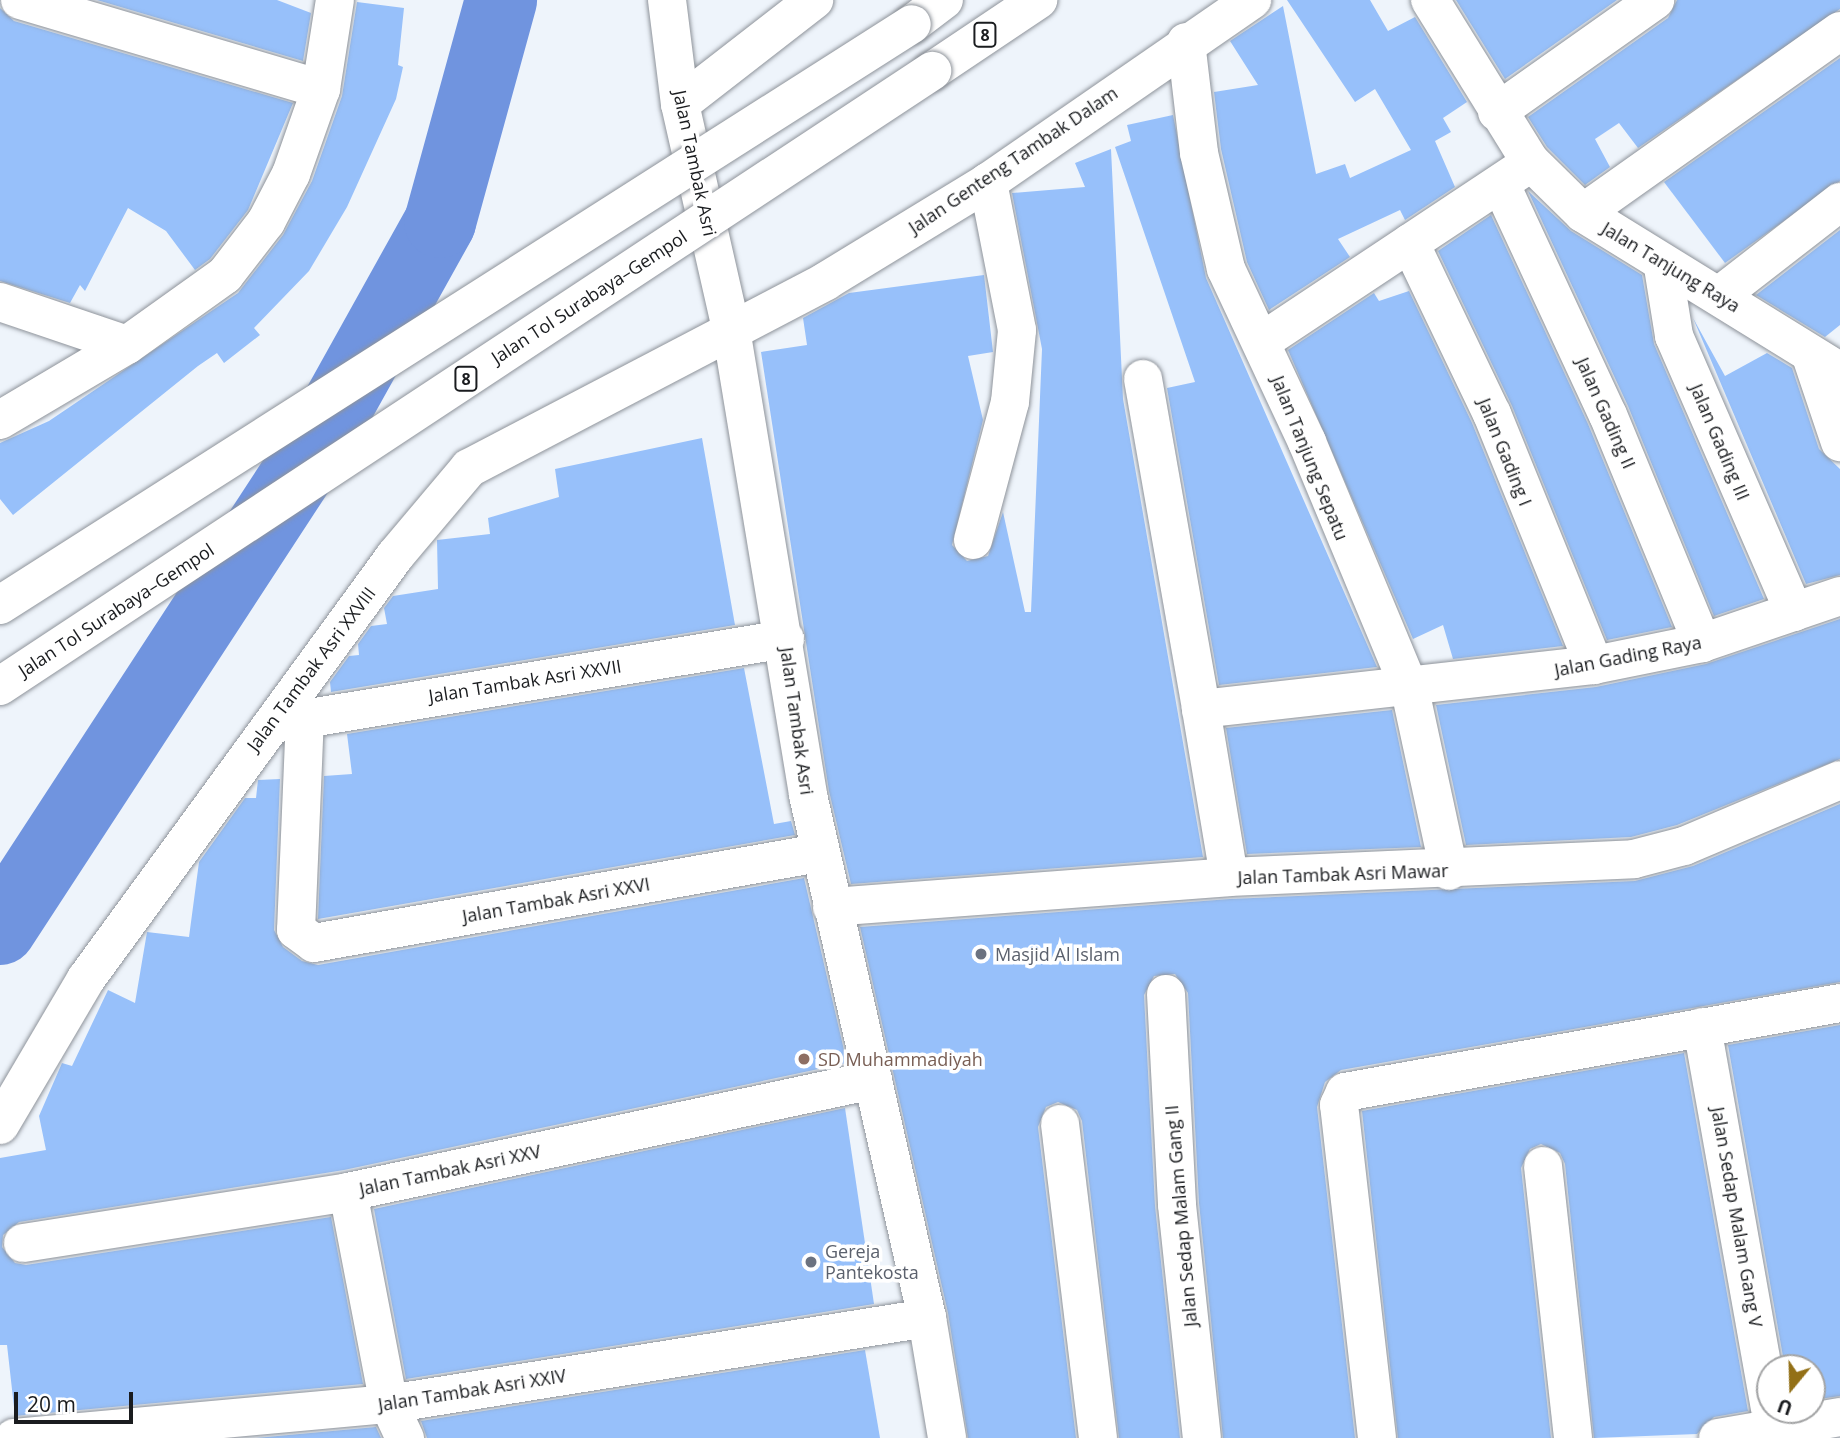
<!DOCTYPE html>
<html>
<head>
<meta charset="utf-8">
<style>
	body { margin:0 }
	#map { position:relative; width:1840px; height:1438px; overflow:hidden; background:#eef4fb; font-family:"Open Sans",sans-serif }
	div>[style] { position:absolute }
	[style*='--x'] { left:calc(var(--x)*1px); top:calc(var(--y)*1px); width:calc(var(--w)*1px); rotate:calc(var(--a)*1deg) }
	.river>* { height:72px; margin:-36px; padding:0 36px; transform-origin:36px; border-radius:36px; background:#7094df }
	.building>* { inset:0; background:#97c0fa }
	.roads { filter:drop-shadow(0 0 2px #8e939a) drop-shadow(0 0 2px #8e939a) }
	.minor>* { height:38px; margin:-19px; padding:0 19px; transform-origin:19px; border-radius:19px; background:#fff }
	.highway>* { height:38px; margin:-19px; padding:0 19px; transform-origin:19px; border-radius:19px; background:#fff }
	.bridges { filter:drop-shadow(0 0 2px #8e939a) drop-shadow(0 0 2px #8e939a) }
	.highway-bridge>* { height:38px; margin:-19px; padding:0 19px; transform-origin:19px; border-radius:19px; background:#fff }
	.dots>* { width:19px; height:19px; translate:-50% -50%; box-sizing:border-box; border:4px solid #fff; border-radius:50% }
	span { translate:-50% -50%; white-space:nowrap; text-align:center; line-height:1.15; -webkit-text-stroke:7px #fff; paint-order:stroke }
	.shield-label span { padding:2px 5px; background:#fff; border:2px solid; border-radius:5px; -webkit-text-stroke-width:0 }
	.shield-label { font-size:16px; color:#1a1c1f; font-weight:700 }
	.street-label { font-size:18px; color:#1a1c1f }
	.worship-label { font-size:18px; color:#5b616d }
	.left { translate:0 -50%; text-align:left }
	.education-label { font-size:18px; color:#785e54 }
	.north { position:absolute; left:1756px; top:1354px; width:70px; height:70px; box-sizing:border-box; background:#fff; border:2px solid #a3a4a5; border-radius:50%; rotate:199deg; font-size:19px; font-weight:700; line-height:28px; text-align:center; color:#1a1c1f }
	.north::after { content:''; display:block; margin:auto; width:24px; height:32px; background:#937017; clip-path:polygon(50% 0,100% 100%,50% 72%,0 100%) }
	.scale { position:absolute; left:14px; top:1392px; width:119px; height:32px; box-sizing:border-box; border:4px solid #1a1c1f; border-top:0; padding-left:9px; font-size:21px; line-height:24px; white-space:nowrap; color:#1a1c1f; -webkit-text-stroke:5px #fff; paint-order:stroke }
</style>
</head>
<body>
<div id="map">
	<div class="river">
		<div style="--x:0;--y:929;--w:578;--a:-56.86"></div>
		<div style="--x:316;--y:445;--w:255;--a:-60.9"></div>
		<div style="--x:440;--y:222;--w:230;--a:-74.6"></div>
	</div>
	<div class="building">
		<div style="clip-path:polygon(97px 0,277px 0,311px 13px,303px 61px)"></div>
		<div style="clip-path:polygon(1287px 0,1370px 0,1388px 31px,1415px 17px,1467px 102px,1443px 118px,1451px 132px,1435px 141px,1455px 187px,1405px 220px,1400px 210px,1338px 239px,1350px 257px,1269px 310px,1247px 262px,1221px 149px,1214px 92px,1258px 85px,1230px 41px,1283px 6px,1316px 174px,1345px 164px,1350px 178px,1411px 150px,1375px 89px,1355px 102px)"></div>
		<div style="clip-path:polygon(1456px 0,1617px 0,1505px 79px)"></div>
		<div style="clip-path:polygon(1677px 0,1840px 0,1840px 9px,1638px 148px,1619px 123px,1595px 139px,1610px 167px,1585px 185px,1547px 147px,1528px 117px,1668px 18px)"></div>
		<div style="clip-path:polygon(357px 2px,404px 8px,398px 65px,403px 67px,396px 99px,347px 207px,309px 271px,254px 328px,260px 335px,224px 363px,217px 353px,198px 366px,13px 515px,0 499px,0 443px,49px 421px,238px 293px,283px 235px,312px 181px,342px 96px)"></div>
		<div style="clip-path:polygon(0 8px,14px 21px,293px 103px,248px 210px,210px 259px,195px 270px,166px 231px,128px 208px,85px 291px,80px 285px,70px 303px,0 281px)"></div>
		<div style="clip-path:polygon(1840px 58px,1840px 181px,1725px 263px,1664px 182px)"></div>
		<div style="clip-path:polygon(1173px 115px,1206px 278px,1377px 667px,1219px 685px,1167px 388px,1195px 382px,1115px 147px,1131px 141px,1127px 125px)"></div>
		<div style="clip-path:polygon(1111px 149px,1123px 399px,1203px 857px,851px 884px,829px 791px,761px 352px,807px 345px,803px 318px,849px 293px,984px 275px,993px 352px,968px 356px,983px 420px,952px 545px,967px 561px,988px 556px,1003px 512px,1025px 612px,1031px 612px,1042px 349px,1012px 193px,1085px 187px,1075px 163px)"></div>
		<div style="clip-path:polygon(1528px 191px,1571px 231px,1642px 275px,1654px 344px,1764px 599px,1714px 616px,1628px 406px)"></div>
		<div style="clip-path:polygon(1491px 215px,1588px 424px,1672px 627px,1607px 640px,1512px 406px,1438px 251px)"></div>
		<div style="clip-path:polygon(1840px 230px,1840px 325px,1825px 337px,1756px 295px)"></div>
		<div style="clip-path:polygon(1409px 291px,1472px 423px,1563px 646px,1453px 659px,1443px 625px,1413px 639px,1288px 350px,1374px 293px,1379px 301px)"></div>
		<div style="clip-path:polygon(1693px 318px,1725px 376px,1767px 353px,1792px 368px,1819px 449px,1840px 469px,1840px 575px,1806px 584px)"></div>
		<div style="clip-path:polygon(702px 438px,735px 625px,331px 692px,330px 682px,349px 656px,359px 655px,358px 644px,371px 626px,387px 624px,384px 608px,393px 596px,438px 589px,437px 540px,490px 534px,488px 518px,559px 497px,555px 469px)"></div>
		<div style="clip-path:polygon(1840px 619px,1840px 759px,1677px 825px,1631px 837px,1466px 845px,1436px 705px,1596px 687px,1706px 664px)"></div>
		<div style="clip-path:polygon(744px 668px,774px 824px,791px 821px,795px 835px,318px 919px,324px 776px,352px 774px,347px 734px)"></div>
		<div style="clip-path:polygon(1392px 710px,1421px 847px,1247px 854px,1226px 728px)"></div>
		<div style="clip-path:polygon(280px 779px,274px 930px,283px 947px,302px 961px,318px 965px,804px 878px,847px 1063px,344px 1170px,19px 1222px,3px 1235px,2px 1247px,15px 1263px,26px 1265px,331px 1217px,363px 1384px,15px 1416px,7px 1345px,0 1345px,0 1158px,46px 1150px,39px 1116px,62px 1063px,72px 1066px,108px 990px,135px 1003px,147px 932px,189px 937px,199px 862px,245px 798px,256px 798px,258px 780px)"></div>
		<div style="clip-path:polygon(1840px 804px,1840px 982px,1341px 1070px,1325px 1082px,1317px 1107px,1355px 1438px,1223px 1438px,1199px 1203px,1188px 993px,1175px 974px,1154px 976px,1144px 995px,1155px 1206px,1180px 1438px,1119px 1438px,1082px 1121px,1077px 1110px,1058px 1102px,1046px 1107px,1038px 1127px,1076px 1438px,968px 1438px,948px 1313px,860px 927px,1230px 899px,1635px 881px,1693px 866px)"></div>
		<div style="clip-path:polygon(1840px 1025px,1840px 1396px,1812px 1400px,1812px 1368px,1785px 1368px,1728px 1045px)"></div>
		<div style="clip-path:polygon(1684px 1053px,1748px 1411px,1714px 1417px,1697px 1434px,1594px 1438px,1565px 1164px,1560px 1153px,1541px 1144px,1530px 1149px,1521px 1168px,1551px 1438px,1398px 1438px,1362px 1111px)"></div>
		<div style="clip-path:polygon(845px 1108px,874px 1304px,406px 1379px,374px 1209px)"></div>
		<div style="clip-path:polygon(865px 1350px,880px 1438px,427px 1438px,421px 1421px)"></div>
		<div style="clip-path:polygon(376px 1427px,381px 1438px,256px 1438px)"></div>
	</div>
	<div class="roads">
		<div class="minor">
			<div style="--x:20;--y:0;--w:314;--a:16.5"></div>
			<div style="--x:667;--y:0;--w:105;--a:82.9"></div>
			<div style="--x:680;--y:104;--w:231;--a:77.2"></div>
			<div style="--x:731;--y:329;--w:472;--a:80.6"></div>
			<div style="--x:808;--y:795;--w:536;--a:77.18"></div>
			<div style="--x:927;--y:1318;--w:122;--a:80.5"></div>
			<div style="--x:1430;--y:0;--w:190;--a:58.2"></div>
			<div style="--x:1530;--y:161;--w:74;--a:44.5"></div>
			<div style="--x:1583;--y:213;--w:302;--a:31.7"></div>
			<div style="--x:1186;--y:42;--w:112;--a:83.3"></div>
			<div style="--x:1199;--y:153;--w:119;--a:76.9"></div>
			<div style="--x:1226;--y:269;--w:191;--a:64.9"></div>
			<div style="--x:1307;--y:442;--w:269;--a:67.4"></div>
			<div style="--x:1410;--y:690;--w:185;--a:77.8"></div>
			<div style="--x:680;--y:104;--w:170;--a:-37.8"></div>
			<div style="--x:1497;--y:112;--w:194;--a:-35.3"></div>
			<div style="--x:1502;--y:187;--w:251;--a:65.1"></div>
			<div style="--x:1608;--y:415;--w:247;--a:67.6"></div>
			<div style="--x:1583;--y:213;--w:315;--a:-35.3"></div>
			<div style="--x:1410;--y:243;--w:190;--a:64.4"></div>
			<div style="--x:1492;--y:414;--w:271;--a:67.9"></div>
			<div style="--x:1663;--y:267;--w:70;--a:80.9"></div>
			<div style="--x:1674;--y:336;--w:301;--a:66.5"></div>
			<div style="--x:1720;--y:295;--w:152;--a:-37.8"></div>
			<div style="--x:0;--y:302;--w:134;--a:18.7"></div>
			<div style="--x:1261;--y:342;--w:312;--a:-33.6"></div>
			<div style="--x:1811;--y:356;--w:91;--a:71.4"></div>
			<div style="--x:1143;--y:379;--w:335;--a:80"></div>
			<div style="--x:1201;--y:709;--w:395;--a:-6.4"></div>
			<div style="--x:1594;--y:665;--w:110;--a:-11.5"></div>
			<div style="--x:1702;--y:643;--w:146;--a:-18.8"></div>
			<div style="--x:0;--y:420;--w:147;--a:-30.6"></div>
			<div style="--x:127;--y:345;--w:120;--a:-35.5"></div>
			<div style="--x:225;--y:275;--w:67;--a:-52.3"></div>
			<div style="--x:266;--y:222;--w:54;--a:-62.5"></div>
			<div style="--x:291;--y:174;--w:90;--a:-70.6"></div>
			<div style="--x:321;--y:89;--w:90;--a:-81.1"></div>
			<div style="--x:973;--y:540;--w:143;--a:-75"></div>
			<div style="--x:1010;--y:402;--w:72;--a:-84.4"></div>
			<div style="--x:1017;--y:330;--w:151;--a:-101.1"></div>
			<div style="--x:1201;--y:709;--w:170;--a:80.5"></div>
			<div style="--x:305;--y:716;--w:214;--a:92.4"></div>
			<div style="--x:296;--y:930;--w:22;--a:36"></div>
			<div style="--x:314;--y:943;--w:513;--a:-10.11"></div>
			<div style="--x:280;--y:723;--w:512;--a:-9.44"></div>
			<div style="--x:832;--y:907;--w:398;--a:-4.3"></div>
			<div style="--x:1229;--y:877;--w:405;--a:-2.5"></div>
			<div style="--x:1634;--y:859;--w:52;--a:-14.6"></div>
			<div style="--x:1684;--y:846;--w:169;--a:-22.9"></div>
			<div style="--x:1166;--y:994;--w:211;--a:87"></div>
			<div style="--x:1177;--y:1205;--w:234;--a:83.9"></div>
			<div style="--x:1702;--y:1027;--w:387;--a:79.9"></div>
			<div style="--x:1060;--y:1124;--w:316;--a:83.1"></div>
			<div style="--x:0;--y:1125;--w:169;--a:-59.5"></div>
			<div style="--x:86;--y:979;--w:524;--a:-53.85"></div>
			<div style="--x:395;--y:556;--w:115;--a:-49.9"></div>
			<div style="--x:469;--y:468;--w:403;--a:-27.6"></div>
			<div style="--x:826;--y:281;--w:190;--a:-31.4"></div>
			<div style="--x:988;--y:182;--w:321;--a:-34.6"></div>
			<div style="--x:1543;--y:1166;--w:274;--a:83.7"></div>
			<div style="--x:348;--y:1192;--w:216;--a:79.1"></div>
			<div style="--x:389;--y:1404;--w:38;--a:65"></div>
			<div style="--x:23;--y:1243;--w:329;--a:-8.9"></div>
			<div style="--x:348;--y:1192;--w:537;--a:-12.04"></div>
			<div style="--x:14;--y:1438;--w:377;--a:-5.2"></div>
			<div style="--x:389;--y:1404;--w:545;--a:-9.08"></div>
			<div style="--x:1377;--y:1438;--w:335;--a:-96.5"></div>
			<div style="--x:1339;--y:1105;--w:14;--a:-65"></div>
			<div style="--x:1345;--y:1092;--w:503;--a:-10.19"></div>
			<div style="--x:1718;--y:1438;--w:124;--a:-9.8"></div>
		</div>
		<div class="highway">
			<div style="--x:912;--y:24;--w:40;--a:-37"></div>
			<div style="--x:932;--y:71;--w:128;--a:-33.8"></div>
		</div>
	</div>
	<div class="bridges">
		<div class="highway-bridge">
			<div style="--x:0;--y:605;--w:1081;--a:-32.5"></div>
			<div style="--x:0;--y:686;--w:1117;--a:-33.42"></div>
		</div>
	</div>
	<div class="dots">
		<div style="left:981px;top:954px;background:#6b7280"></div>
		<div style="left:804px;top:1059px;background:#8d6e63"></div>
		<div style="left:811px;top:1262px;background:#6b7280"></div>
	</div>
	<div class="shield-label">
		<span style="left:985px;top:35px">8</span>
		<span style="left:466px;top:379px">8</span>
	</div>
	<div class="street-label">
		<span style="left:1013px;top:160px;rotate:-34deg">Jalan Genteng Tambak Dalam</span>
		<span style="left:695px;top:163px;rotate:78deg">Jalan Tambak Asri</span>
		<span style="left:1671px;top:267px;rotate:31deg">Jalan Tanjung Raya</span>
		<span style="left:589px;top:297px;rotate:-33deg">Jalan Tol Surabaya–Gempol</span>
		<span style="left:1606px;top:413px;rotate:66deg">Jalan Gading II</span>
		<span style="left:1720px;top:442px;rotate:67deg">Jalan Gading III</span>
		<span style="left:1505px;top:452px;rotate:68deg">Jalan Gading I</span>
		<span style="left:1310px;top:458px;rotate:68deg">Jalan Tanjung Sepatu</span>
		<span style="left:116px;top:610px;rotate:-33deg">Jalan Tol Surabaya–Gempol</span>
		<span style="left:1628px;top:656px;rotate:-11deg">Jalan Gading Raya</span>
		<span style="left:311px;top:669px;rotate:-53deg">Jalan Tambak Asri XXVIII</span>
		<span style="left:525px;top:681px;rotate:-9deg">Jalan Tambak Asri XXVII</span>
		<span style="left:797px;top:721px;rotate:82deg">Jalan Tambak Asri</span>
		<span style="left:1343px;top:874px;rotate:-2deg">Jalan Tambak Asri Mawar</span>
		<span style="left:556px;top:900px;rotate:-10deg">Jalan Tambak Asri XXVI</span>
		<span style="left:450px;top:1170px;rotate:-12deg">Jalan Tambak Asri XXV</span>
		<span style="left:1181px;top:1216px;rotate:-95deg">Jalan Sedap Malam Gang II</span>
		<span style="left:1737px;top:1217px;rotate:80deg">Jalan Sedap Malam Gang V</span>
		<span style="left:472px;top:1390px;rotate:-9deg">Jalan Tambak Asri XXIV</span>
	</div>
	<div class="worship-label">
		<span class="left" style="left:995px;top:954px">Masjid Al Islam</span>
		<span class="left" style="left:825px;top:1262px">Gereja<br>Pantekosta</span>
	</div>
	<div class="education-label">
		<span class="left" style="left:818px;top:1059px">SD Muhammadiyah</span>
	</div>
	<div class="north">U</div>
	<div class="scale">20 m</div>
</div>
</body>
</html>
